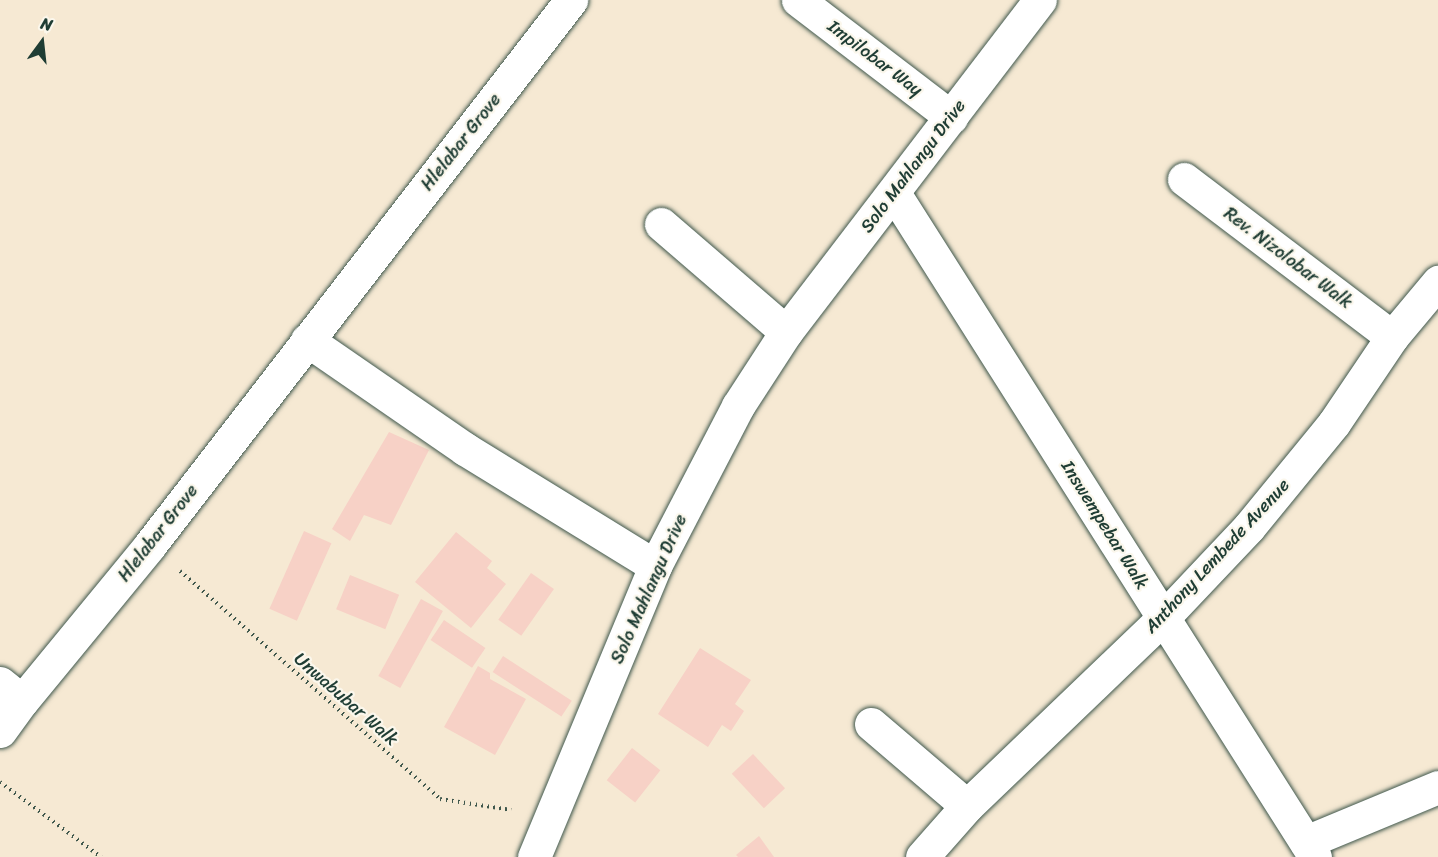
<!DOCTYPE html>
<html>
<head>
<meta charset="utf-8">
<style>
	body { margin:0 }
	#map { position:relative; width:1438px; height:857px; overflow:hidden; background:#f6e9d3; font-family:Sriracha,sans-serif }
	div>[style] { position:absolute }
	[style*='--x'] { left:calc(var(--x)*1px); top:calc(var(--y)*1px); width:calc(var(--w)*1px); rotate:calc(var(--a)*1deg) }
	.built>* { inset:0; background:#f7d1c6; transform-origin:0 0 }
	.path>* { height:4px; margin-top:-2px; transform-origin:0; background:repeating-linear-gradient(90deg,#3f574c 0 1.5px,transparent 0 6px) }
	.roads { filter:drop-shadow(0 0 2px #3f574c) drop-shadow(0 0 2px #3f574c) }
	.minor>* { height:33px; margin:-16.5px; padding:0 16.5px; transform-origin:16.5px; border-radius:16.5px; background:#fff }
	span { translate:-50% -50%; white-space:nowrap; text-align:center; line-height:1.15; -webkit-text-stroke:4.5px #fbf7ec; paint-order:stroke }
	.street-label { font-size:18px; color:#1f3d34 }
	.north { position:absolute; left:12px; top:12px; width:60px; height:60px; -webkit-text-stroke:4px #fbf7ec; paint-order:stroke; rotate:15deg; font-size:16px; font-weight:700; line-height:24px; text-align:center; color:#1f3d34 }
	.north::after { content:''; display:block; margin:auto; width:21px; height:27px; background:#1f3d34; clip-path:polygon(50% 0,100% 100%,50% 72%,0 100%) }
</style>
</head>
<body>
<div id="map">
	<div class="built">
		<div style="clip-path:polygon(389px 432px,429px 450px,391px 525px,364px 515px,350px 541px,332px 529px)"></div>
		<div style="left:304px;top:531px;width:30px;height:85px;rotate:24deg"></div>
		<div style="clip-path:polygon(456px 532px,492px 561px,487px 568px,506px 584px,471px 628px,415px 582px)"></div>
		<div style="left:531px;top:573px;width:28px;height:57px;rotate:35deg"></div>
		<div style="left:350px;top:575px;width:53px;height:37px;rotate:22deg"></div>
		<div style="left:421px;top:599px;width:25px;height:88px;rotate:29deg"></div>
		<div style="left:444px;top:620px;width:50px;height:24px;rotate:34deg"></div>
		<div style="clip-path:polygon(700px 648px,751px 680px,735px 704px,744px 711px,731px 731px,722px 725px,708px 747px,658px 714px)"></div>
		<div style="left:503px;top:656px;width:82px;height:19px;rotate:33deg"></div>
		<div style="clip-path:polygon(478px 666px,490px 673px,490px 679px,526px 699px,495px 755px,444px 727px)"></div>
		<div style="left:632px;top:748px;width:36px;height:41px;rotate:38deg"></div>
		<div style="left:753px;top:754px;width:47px;height:29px;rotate:47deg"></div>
		<div style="clip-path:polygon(759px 836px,774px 857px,738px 857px,736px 855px)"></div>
	</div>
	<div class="path">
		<div style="--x:180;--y:571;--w:346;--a:41.2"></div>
		<div style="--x:440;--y:799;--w:72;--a:8.8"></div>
		<div style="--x:0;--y:782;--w:126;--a:36.6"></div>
	</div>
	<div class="roads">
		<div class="minor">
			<div style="--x:798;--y:0;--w:193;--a:37.4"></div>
			<div style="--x:1184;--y:179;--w:261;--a:37.2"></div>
			<div style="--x:894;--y:193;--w:786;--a:57.62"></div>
			<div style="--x:661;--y:224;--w:165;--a:40.8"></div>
			<div style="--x:307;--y:340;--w:192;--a:34.6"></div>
			<div style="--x:465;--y:449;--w:223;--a:31.6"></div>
			<div style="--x:0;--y:683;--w:28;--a:39"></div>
			<div style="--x:22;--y:701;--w:202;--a:-50.6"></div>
			<div style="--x:150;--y:545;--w:689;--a:-52.31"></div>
			<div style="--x:871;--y:724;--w:126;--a:40.5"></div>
			<div style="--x:0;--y:731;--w:37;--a:-54"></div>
			<div style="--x:1306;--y:842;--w:143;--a:-22.6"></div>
			<div style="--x:534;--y:857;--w:315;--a:-67.4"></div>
			<div style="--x:655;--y:566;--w:180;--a:-62.6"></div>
			<div style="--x:738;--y:406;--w:88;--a:-57"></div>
			<div style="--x:786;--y:332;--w:418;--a:-52.6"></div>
			<div style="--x:922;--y:857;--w:68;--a:-48.6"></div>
			<div style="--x:967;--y:806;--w:273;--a:-43.8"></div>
			<div style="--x:1164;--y:617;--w:124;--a:-46.6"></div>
			<div style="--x:1249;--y:527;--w:134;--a:-50.7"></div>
			<div style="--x:1334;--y:423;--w:104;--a:-56"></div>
			<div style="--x:1392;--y:337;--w:72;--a:-50.1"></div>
		</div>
	</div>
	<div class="street-label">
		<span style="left:875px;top:58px;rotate:37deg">Impilobar Way</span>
		<span style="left:461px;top:142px;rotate:-52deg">Hlelabar Grove</span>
		<span style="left:913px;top:166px;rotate:-53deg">Solo Mahlangu Drive</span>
		<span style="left:1288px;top:258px;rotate:37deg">Rev. Nizolobar Walk</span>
		<span style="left:1105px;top:525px;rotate:58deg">Inswempebar Walk</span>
		<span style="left:158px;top:533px;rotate:-52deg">Hlelabar Grove</span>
		<span style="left:1217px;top:556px;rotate:-47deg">Anthony Lembede Avenue</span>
		<span style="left:649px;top:589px;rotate:-66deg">Solo Mahlangu Drive</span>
		<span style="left:346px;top:699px;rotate:41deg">Unwabubar Walk</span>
	</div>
	<div class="north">N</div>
</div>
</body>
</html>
